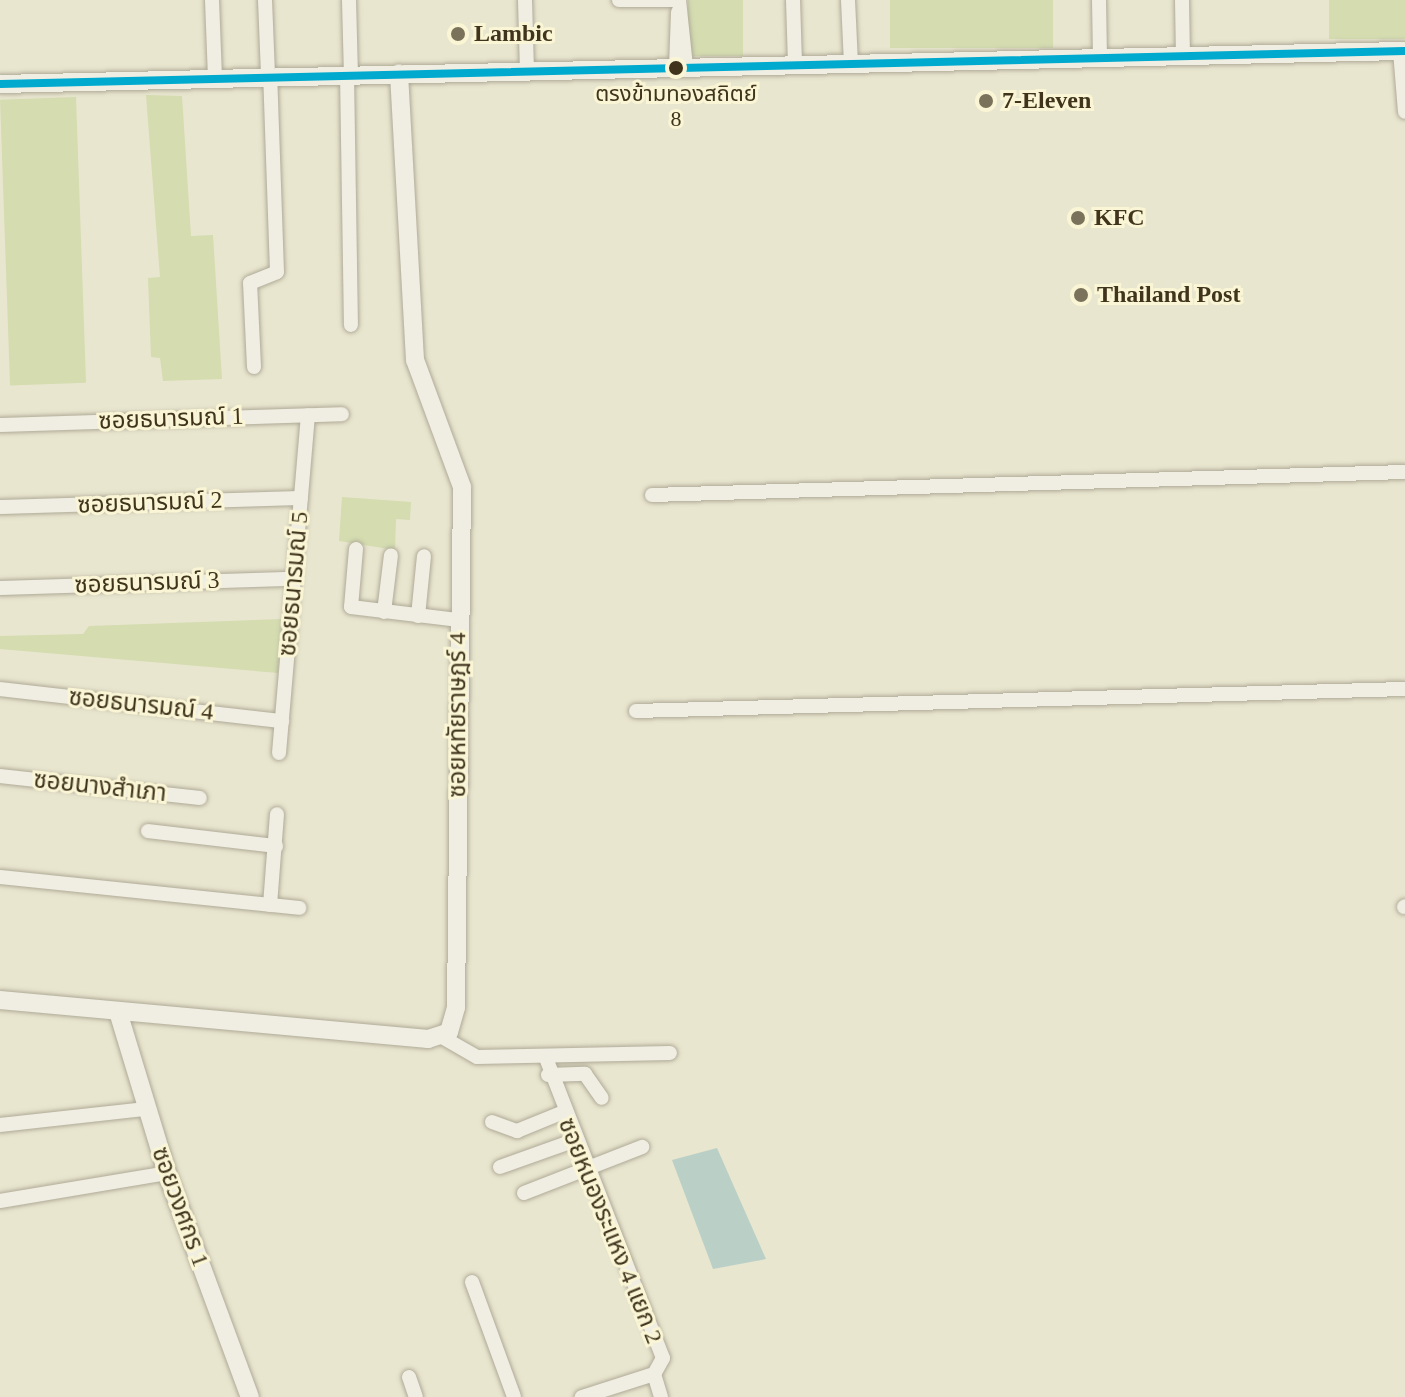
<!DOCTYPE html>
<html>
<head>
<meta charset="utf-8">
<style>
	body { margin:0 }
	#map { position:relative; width:1405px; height:1397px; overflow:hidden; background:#e9e6cf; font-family:"Times New Roman","Noto Sans Thai",serif }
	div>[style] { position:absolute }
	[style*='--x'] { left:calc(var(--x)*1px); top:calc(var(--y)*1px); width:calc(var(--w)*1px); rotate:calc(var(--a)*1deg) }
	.green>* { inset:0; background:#d4dcb0; transform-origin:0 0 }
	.water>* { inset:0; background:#bad0c7 }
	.roads { filter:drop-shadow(0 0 2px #afaa97) drop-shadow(0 0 2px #afaa97) }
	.street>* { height:14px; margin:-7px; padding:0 7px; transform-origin:7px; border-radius:7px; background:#f0eee2 }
	.secondary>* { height:18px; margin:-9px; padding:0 9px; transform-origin:9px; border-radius:9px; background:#f0eee2 }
	.bus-1>* { height:8px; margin:-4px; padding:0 4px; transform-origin:4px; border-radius:4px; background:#00a9ce }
	.dots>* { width:22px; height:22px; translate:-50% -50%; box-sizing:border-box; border:4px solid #faf6d5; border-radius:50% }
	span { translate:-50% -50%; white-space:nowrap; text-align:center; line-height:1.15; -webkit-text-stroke:6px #faf6d5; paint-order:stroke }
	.bus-label { font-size:22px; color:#40341d }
	.poi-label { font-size:24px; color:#40341d; font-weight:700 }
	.left { translate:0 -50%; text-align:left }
	.street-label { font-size:24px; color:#40341d }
</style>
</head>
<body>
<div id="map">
	<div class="green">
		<div style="left:688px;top:0;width:55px;height:56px"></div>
		<div style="left:890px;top:0;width:163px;height:48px"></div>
		<div style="left:1329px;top:0;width:76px;height:39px"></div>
		<div style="clip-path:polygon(146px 95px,182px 96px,191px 236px,213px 235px,222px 379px,163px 381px,160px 358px,151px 357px,148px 278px,160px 277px)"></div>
		<div style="left:76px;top:97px;width:286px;height:76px;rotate:88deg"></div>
		<div style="clip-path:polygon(342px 497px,411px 502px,410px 520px,396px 519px,395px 550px,339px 541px)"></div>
		<div style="clip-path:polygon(282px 619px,278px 673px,0 649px,0 636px,83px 634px,89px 626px)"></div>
	</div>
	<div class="water">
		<div style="clip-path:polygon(717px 1148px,766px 1259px,713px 1269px,672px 1160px)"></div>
	</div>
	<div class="roads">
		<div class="street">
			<div style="--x:212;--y:0;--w:77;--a:87.8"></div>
			<div style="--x:265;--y:0;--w:76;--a:87.7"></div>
			<div style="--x:349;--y:0;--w:74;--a:88.5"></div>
			<div style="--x:525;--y:0;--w:70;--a:88.4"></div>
			<div style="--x:619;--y:0;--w:60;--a:0"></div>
			<div style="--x:679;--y:0;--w:67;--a:84"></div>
			<div style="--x:793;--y:0;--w:64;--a:88.2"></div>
			<div style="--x:848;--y:0;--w:63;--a:87.3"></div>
			<div style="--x:1099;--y:0;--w:58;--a:89"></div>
			<div style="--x:1182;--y:0;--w:56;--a:89"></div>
			<div style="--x:1400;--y:51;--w:61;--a:85.3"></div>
			<div style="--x:676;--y:67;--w:55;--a:-87.9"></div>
			<div style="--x:347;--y:74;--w:251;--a:89.1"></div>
			<div style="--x:254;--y:367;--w:84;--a:-92.7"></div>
			<div style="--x:250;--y:283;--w:29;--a:-22"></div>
			<div style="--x:277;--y:272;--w:196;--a:-92"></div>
			<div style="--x:0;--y:425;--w:342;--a:-1.8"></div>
			<div style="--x:652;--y:495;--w:753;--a:-1.75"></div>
			<div style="--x:0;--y:507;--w:301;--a:-1.7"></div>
			<div style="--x:356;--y:549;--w:58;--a:94.9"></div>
			<div style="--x:351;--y:607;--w:109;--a:6.9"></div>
			<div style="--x:0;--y:588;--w:294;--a:-1.8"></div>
			<div style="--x:384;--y:612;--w:57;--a:-83"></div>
			<div style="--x:418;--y:616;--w:60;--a:-84.3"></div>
			<div style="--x:0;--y:689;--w:284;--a:6.5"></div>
			<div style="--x:636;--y:711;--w:769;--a:-1.64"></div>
			<div style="--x:279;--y:753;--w:339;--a:-85.1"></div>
			<div style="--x:0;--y:776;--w:201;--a:6.3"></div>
			<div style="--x:148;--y:831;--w:129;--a:6.7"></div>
			<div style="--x:0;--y:877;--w:301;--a:5.9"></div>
			<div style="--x:270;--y:905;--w:91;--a:-85.6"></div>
			<div style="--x:1404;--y:907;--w:1;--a:-45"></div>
			<div style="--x:442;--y:1037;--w:40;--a:29.7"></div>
			<div style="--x:477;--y:1057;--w:193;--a:-1.2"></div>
			<div style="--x:546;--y:1058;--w:322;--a:68.7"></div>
			<div style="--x:663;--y:1358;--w:18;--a:119"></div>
			<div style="--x:654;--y:1374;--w:76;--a:162.3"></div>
			<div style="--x:548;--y:1075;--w:37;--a:-2"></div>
			<div style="--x:585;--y:1074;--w:29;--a:55"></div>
			<div style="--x:492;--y:1122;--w:27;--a:20"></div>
			<div style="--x:517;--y:1131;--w:48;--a:-22.2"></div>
			<div style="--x:0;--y:1125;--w:147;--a:-6.3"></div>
			<div style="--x:500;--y:1167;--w:77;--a:-19.6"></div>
			<div style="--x:524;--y:1193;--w:127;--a:-21.3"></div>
			<div style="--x:0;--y:1201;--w:169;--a:-9.5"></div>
			<div style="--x:472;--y:1282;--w:122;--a:69.9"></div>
			<div style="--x:654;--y:1374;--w:24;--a:73"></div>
			<div style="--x:409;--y:1377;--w:21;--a:71"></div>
		</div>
		<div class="secondary">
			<div style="--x:0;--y:84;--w:1405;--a:-1.35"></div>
			<div style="--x:0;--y:1000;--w:430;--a:5.2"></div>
			<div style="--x:428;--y:1039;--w:22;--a:-18"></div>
			<div style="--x:449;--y:1032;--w:26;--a:-74"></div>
			<div style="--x:456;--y:1007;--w:520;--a:-89.34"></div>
			<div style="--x:462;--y:487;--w:135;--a:-110.3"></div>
			<div style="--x:415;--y:360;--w:287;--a:-93.2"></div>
			<div style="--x:119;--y:1015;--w:165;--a:73.1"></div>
			<div style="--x:167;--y:1173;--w:239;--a:69.7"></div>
		</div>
	</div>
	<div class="bus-1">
		<div style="--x:0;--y:84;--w:1405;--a:-1.35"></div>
	</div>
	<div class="dots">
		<div style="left:458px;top:34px;background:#7b725b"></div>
		<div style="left:676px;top:68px;background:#40341d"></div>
		<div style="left:986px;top:101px;background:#7b725b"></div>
		<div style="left:1078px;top:218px;background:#7b725b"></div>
		<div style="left:1081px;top:295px;background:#7b725b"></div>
	</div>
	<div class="bus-label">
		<span style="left:676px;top:106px">ตรงข้ามทองสถิตย์<br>8</span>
	</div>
	<div class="poi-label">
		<span class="left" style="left:474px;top:34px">Lambic</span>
		<span class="left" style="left:1002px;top:101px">7-Eleven</span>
		<span class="left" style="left:1094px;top:218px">KFC</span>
		<span class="left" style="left:1097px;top:295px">Thailand Post</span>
	</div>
	<div class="street-label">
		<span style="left:171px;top:419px;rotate:-2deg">ซอยธนารมณ์ 1</span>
		<span style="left:150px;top:503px;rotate:-2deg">ซอยธนารมณ์ 2</span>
		<span style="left:147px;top:583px;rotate:-2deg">ซอยธนารมณ์ 3</span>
		<span style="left:294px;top:584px;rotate:-85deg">ซอยธนารมณ์ 5</span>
		<span style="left:141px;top:705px;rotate:6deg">ซอยธนารมณ์ 4</span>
		<span style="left:458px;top:715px;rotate:-90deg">ซอยหทัยราษฎร์ 4</span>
		<span style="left:100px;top:787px;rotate:6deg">ซอยนางสำเภา</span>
		<span style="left:180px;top:1207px;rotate:70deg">ซอยวงศกร 1</span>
		<span style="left:610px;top:1231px;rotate:68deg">ซอยหนองระแหง 4 แยก 2</span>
	</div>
</div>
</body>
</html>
